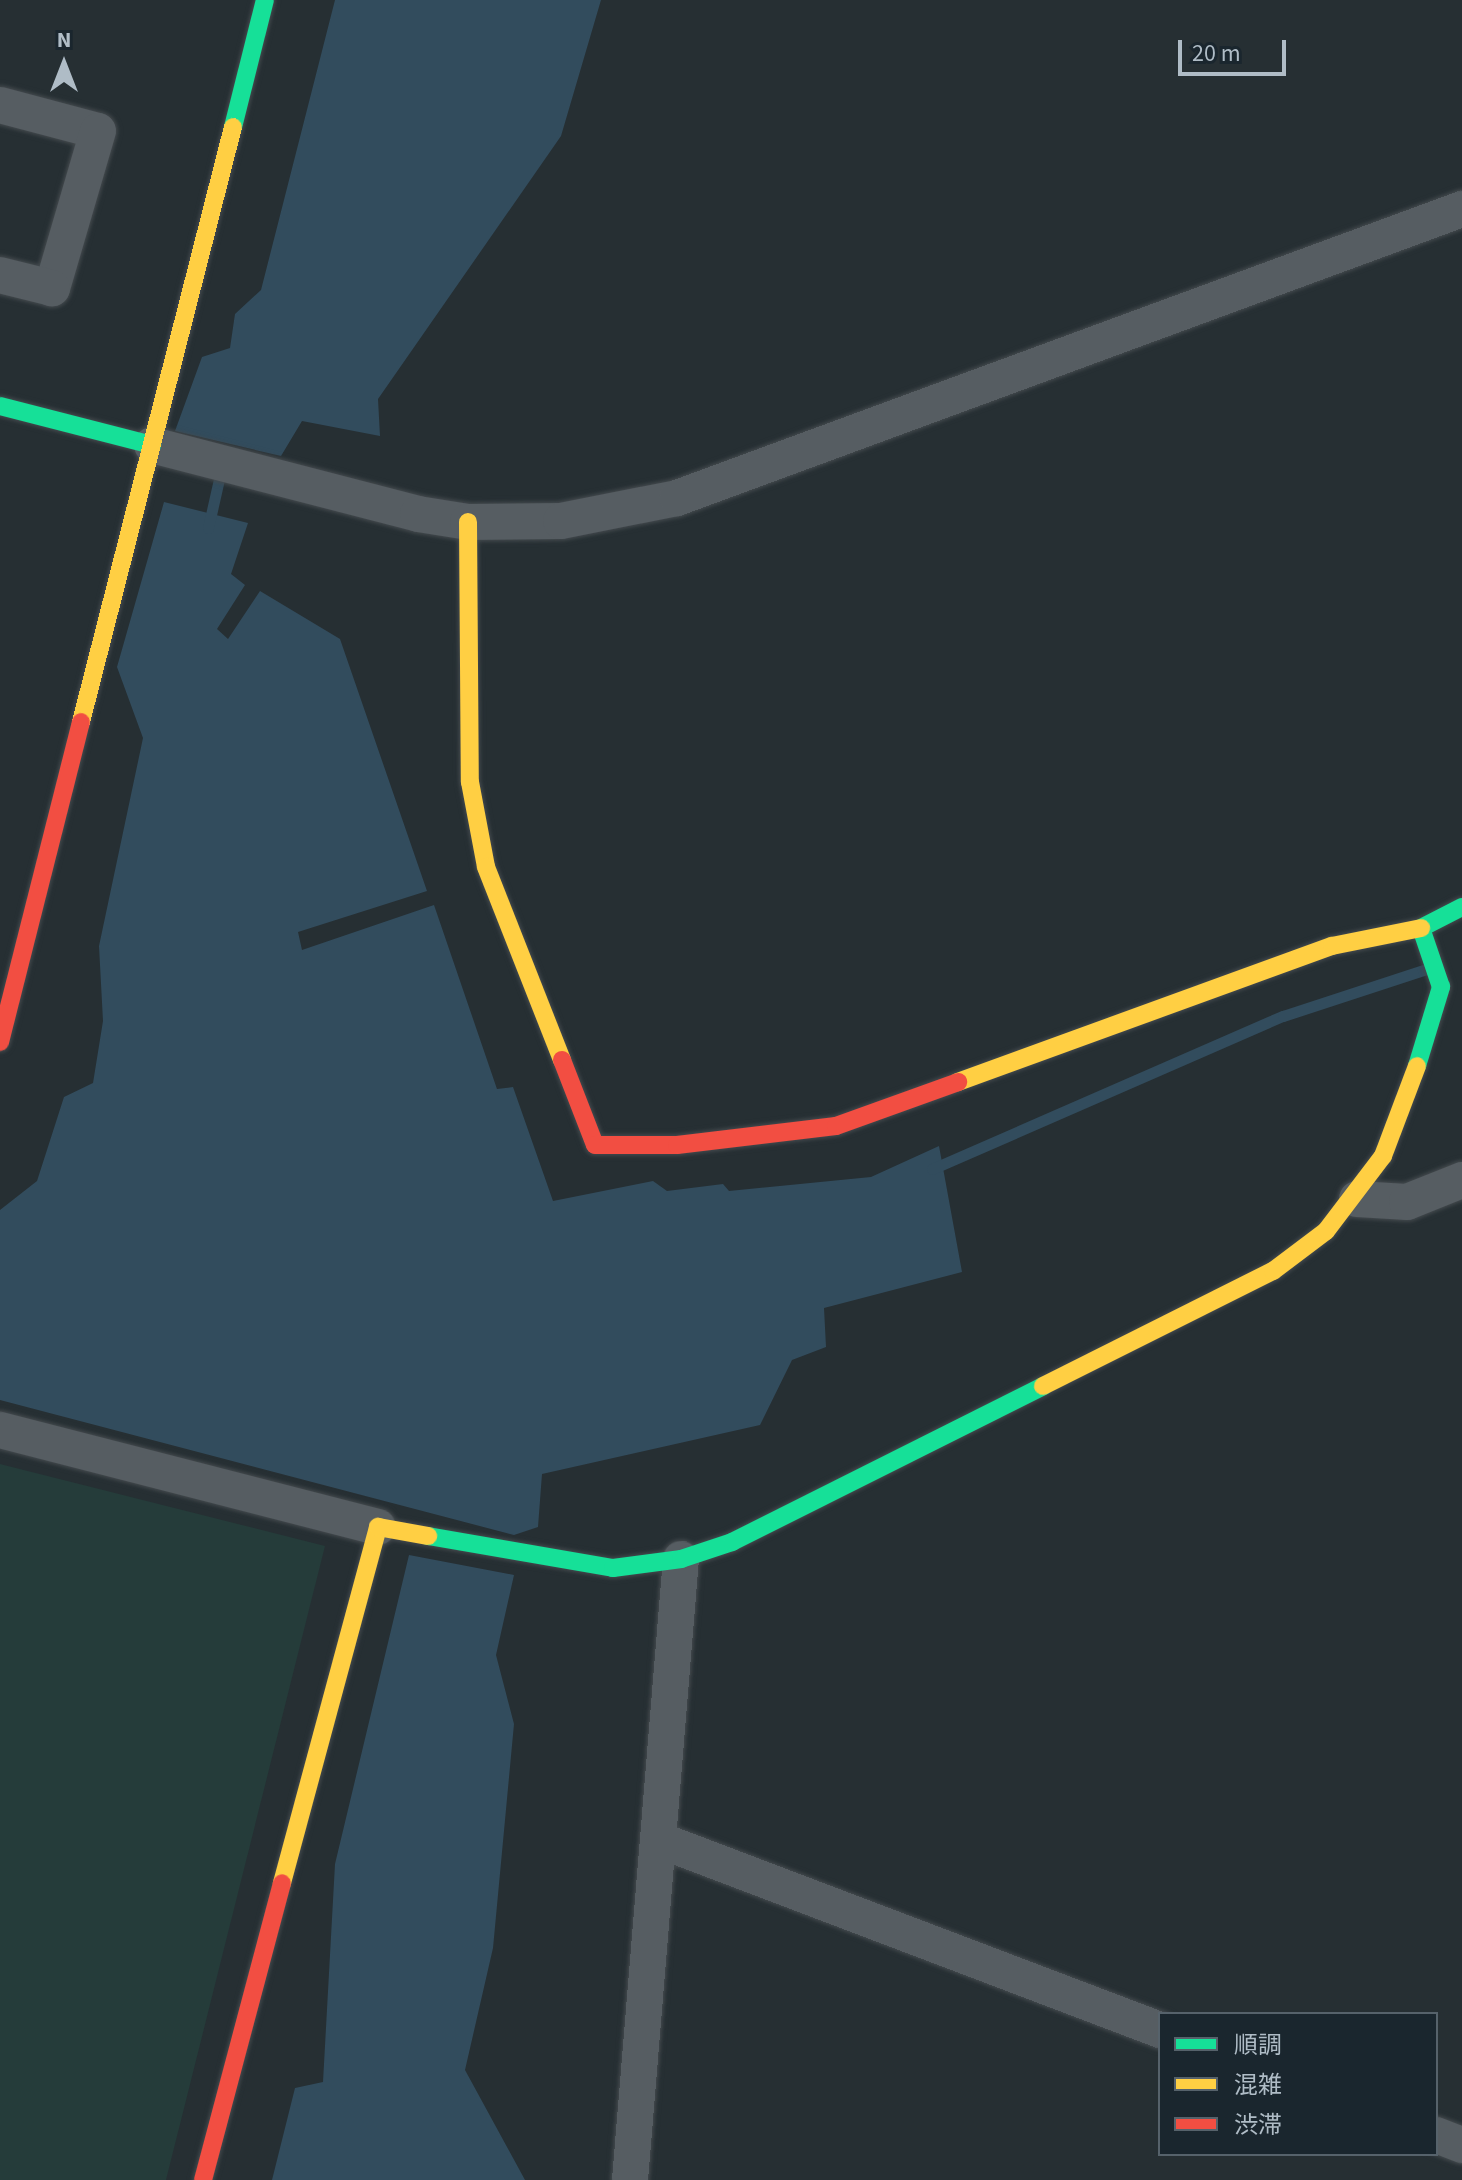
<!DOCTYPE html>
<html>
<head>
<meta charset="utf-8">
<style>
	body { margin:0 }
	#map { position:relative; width:1462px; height:2180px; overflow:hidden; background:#262f33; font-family:"Source Sans 3","Noto Sans JP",sans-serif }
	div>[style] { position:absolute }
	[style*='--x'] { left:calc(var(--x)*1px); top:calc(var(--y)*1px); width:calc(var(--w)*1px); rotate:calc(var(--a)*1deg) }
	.green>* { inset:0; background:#253c3a }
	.water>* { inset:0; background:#324c5d }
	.stream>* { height:11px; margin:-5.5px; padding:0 5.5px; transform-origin:5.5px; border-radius:5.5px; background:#324c5d }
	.roads { filter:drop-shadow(0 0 2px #444a4e) drop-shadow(0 0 2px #444a4e) }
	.street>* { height:36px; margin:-18px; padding:0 18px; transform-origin:18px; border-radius:18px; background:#565d62 }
	.fast>* { height:18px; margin:-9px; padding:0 9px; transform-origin:9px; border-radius:9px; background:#16e098 }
	.slow>* { height:18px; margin:-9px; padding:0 9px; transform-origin:9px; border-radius:9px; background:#ffcf43 }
	.jam>* { height:18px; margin:-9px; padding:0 9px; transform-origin:9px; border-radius:9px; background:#f24e42 }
	span { translate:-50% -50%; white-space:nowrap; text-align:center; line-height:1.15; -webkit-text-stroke:6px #1a262e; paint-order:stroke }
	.legend { position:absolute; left:1158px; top:2012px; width:280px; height:144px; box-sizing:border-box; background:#1a262e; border:2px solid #56626b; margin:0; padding:10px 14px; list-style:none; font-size:24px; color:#afbcc6 }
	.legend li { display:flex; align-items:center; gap:16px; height:40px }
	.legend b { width:40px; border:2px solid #56626b }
	.north { position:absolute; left:24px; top:24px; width:80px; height:80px; -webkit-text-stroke:6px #1a262e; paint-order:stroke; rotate:0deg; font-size:22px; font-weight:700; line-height:32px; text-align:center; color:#afbcc6 }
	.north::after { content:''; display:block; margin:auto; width:28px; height:36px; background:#afbcc6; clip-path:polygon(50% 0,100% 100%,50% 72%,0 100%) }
	.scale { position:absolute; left:1178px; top:40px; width:108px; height:36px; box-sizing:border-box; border:4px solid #afbcc6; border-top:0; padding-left:10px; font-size:24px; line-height:28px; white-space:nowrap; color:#afbcc6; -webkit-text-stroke:6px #1a262e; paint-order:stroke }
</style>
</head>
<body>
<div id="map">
	<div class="green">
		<div style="clip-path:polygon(0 1464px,325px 1546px,166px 2180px,0 2180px)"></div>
	</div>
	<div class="water">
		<div style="clip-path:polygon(335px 0,601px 0,561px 136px,378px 399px,380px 436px,302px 421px,281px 456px,175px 431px,202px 357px,230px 348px,235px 314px,261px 290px)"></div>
		<div style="clip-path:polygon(164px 502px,248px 523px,231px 574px,245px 585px,217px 629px,228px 639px,260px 591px,340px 639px,427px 891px,298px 932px,302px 950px,434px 905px,497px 1089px,513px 1087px,553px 1201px,653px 1181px,667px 1191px,723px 1184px,729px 1191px,871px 1177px,939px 1146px,962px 1272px,824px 1308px,826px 1347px,792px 1360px,760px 1425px,542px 1474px,538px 1527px,514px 1535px,0 1400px,0 1210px,37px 1181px,64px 1097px,93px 1083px,103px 1021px,99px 946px,143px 738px,117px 667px)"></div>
		<div style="clip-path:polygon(409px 1555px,514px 1575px,496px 1655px,514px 1724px,493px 1948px,465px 2070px,525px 2180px,272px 2180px,295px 2088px,323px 2082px,335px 1864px)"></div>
	</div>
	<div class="stream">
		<div style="--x:208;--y:528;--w:64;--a:-77.3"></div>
		<div style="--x:932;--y:1169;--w:383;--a:-23.6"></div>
		<div style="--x:1283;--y:1016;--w:151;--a:-18.1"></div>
	</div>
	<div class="roads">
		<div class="street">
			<div style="--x:0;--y:105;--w:101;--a:14.9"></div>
			<div style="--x:98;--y:131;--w:164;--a:106.3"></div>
			<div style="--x:52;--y:288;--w:54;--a:-166"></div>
			<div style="--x:152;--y:445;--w:275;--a:14.5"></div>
			<div style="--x:418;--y:514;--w:51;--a:9.1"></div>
			<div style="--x:468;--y:522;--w:93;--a:-0.6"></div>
			<div style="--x:561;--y:521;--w:118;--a:-11.2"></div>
			<div style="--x:677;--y:498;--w:837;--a:-20.21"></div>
			<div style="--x:1357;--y:1199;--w:50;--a:3.4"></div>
			<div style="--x:1407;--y:1202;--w:59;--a:-21.8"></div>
			<div style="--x:0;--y:1430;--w:390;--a:14.4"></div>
			<div style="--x:662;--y:1841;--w:533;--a:20.78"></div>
			<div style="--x:1436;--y:2135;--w:28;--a:21"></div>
			<div style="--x:630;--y:2180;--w:623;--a:-85.31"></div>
		</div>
		<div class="fast">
			<div style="--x:233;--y:127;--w:131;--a:-75.9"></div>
			<div style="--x:0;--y:406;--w:157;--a:14.4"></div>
			<div style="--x:1417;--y:1066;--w:83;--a:-73.1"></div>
			<div style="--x:1441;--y:987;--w:62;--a:-108.7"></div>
			<div style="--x:1421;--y:928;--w:46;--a:-27.1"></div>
			<div style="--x:428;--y:1536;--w:188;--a:9.8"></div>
			<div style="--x:613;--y:1568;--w:69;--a:-7.5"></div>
			<div style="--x:681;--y:1559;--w:54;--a:-18.4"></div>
			<div style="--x:732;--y:1542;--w:348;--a:-26.6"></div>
		</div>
		<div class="slow">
			<div style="--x:468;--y:522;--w:260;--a:89.6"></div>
			<div style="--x:470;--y:782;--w:86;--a:79.3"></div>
			<div style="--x:486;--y:867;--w:207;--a:68.5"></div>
			<div style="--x:81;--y:722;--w:614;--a:-75.67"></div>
			<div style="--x:958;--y:1082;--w:398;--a:-20"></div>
			<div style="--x:1332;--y:946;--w:91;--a:-11.4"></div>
			<div style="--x:1043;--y:1386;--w:257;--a:-26.6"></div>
			<div style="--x:1273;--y:1271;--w:66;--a:-37"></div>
			<div style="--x:1326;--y:1231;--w:94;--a:-52.8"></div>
			<div style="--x:1383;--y:1156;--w:96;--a:-69.3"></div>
			<div style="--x:282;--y:1883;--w:369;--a:-74.9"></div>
			<div style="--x:378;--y:1527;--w:51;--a:10.2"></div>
		</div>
		<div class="jam">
			<div style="--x:0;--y:1042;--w:330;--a:-75.8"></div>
			<div style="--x:562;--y:1060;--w:91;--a:68.8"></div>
			<div style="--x:595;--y:1145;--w:82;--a:0"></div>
			<div style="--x:677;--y:1145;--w:160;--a:-6.8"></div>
			<div style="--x:836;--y:1126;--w:130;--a:-19.8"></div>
			<div style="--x:203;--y:2180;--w:307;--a:-75.1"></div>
		</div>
	</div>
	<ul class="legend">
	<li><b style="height:10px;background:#16e098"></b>順調</li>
	<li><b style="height:10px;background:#ffcf43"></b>混雑</li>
	<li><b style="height:10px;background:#f24e42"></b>渋滞</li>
	</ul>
	<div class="north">N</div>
	<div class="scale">20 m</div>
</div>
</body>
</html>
